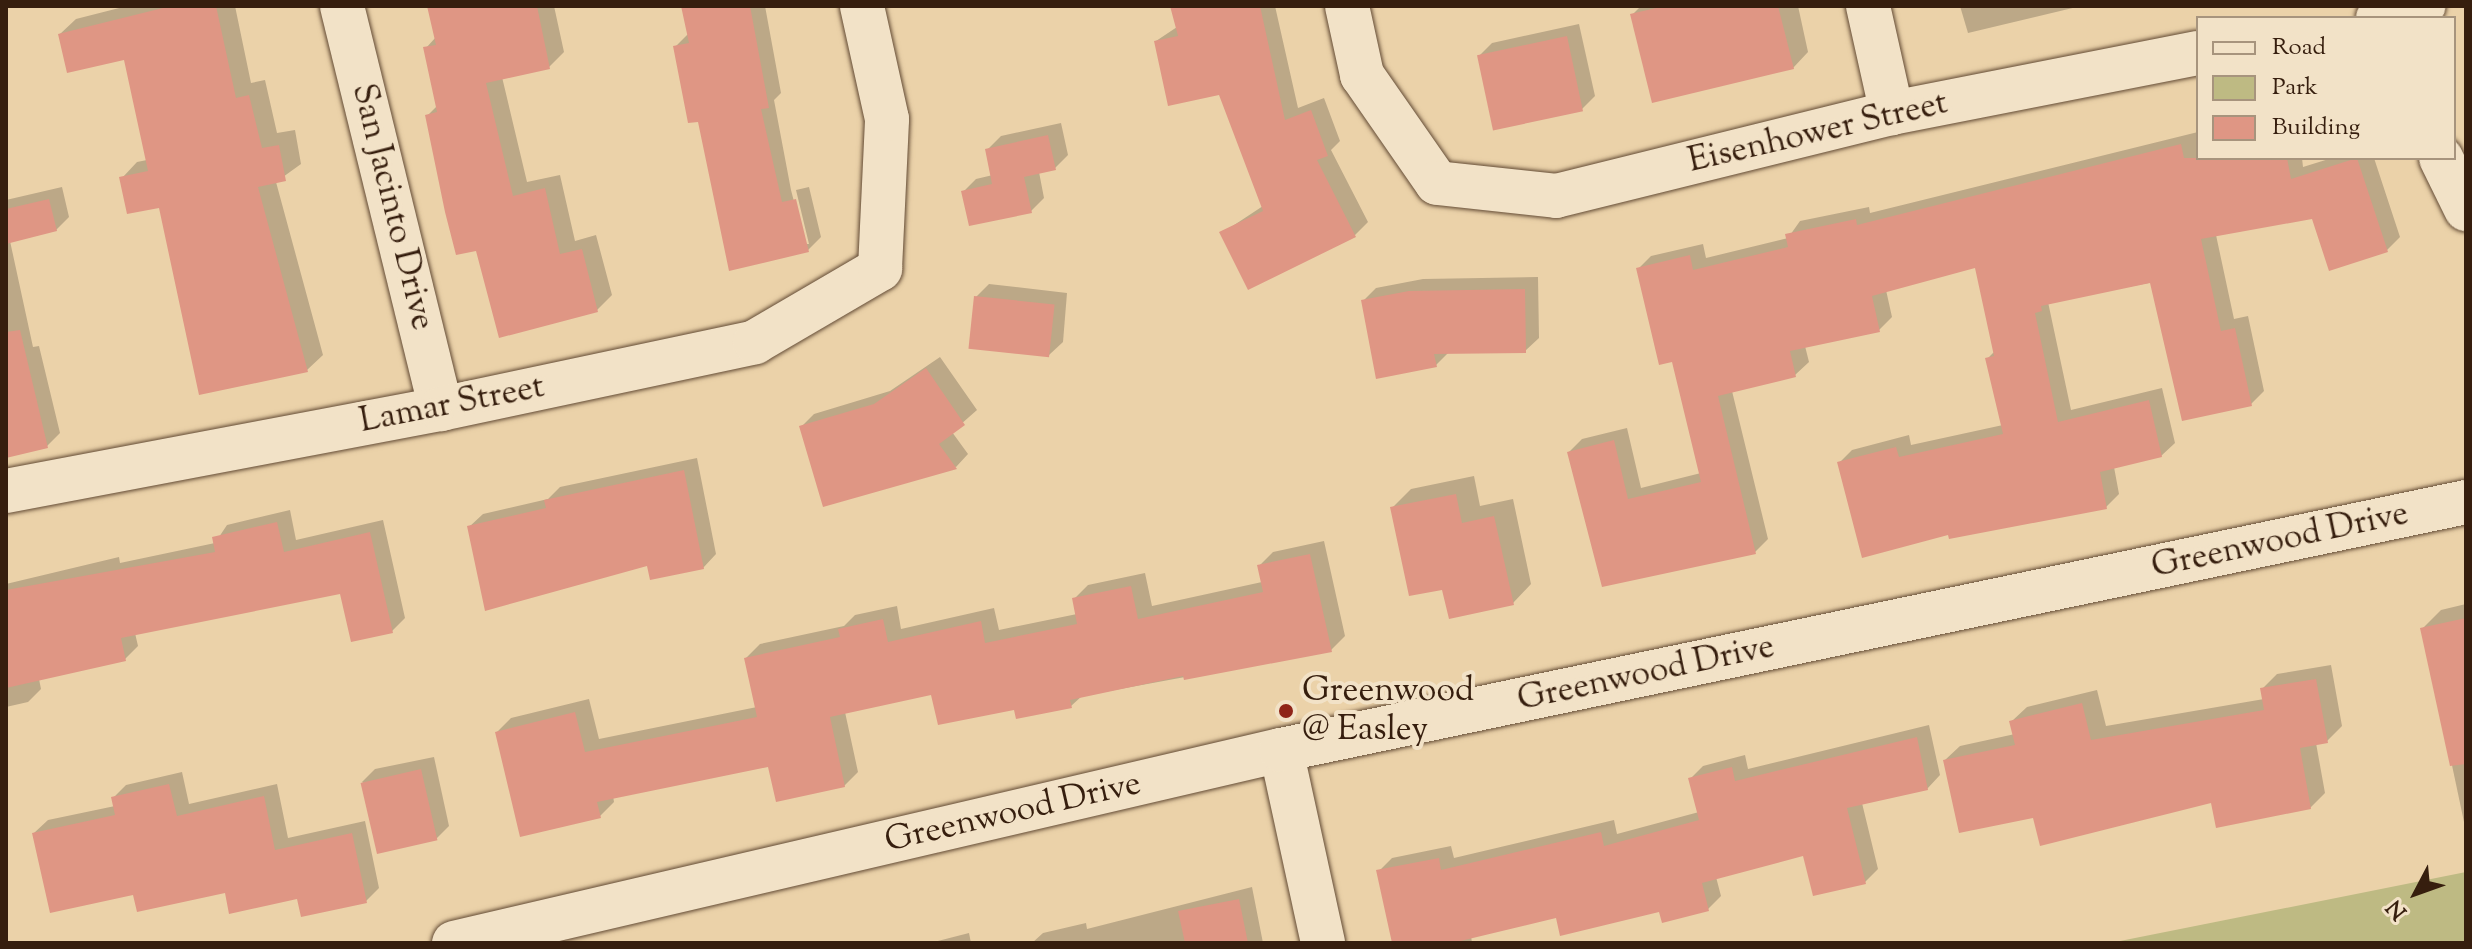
<!DOCTYPE html>
<html>
<head>
<meta charset="utf-8">
<style>
	body { margin:0 }
	#map { position:relative; width:2472px; height:949px; overflow:hidden; background:#ebd2a9; font-family:"Sorts Mill Goudy",serif }
	div>[style] { position:absolute }
	[style*='--x'] { left:calc(var(--x)*1px); top:calc(var(--y)*1px); width:calc(var(--w)*1px); rotate:calc(var(--a)*1deg) }
	.green>* { inset:0; background:#beba83 }
	.shadow>* { inset:0; background:#0003 }
	.building>* { inset:0; background:#df9684; transform-origin:0 0 }
	.roads { filter:drop-shadow(0 0 2px #634b35) drop-shadow(0 0 2px #634b35) }
	.street>* { height:44px; margin:-22px; padding:0 22px; transform-origin:22px; border-radius:22px; background:#f2e2c7 }
	.secondary>* { height:44px; margin:-22px; padding:0 22px; transform-origin:22px; border-radius:22px; background:#f2e2c7 }
	.dots>* { width:22px; height:22px; translate:-50% -50%; box-sizing:border-box; border:4px solid #f2e2c7; border-radius:50% }
	span { translate:-50% -50%; white-space:nowrap; text-align:center; line-height:1.15; -webkit-text-stroke:8px #f2e2c7; paint-order:stroke }
	.street-label { font-size:34px; color:#361e0e }
	.poi-label { font-size:34px; color:#361e0e }
	.left { translate:0 -50%; text-align:left }
	.frame { position:absolute; inset:0; border:8px solid #361e0e; pointer-events:none }
	.legend { position:absolute; left:2196px; top:16px; width:260px; height:144px; box-sizing:border-box; background:#f2e2c7; border:2px solid #a7947d; margin:0; padding:10px 14px; list-style:none; font-size:24px; color:#361e0e }
	.legend li { display:flex; align-items:center; gap:16px; height:40px }
	.legend b { width:40px; border:2px solid #a7947d }
	.north { position:absolute; left:2376px; top:853px; width:80px; height:80px; -webkit-text-stroke:6px #f2e2c7; paint-order:stroke; rotate:229deg; font-size:22px; font-weight:700; line-height:32px; text-align:center; color:#361e0e }
	.north::after { content:''; display:block; margin:auto; width:28px; height:36px; background:#361e0e; clip-path:polygon(50% 0,100% 100%,50% 72%,0 100%) }
</style>
</head>
<body>
<div id="map">
	<div class="green">
		<div style="clip-path:polygon(2466px 872px,2466px 943px,2110px 943px)"></div>
	</div>
	<div class="shadow">
		<div style="clip-path:polygon(127px 6px,235px 6px,251px 83px,265px 80px,277px 133px,295px 130px,301px 164px,276px 182px,323px 355px,307px 370px,160px 205px,122px 178px,137px 162px,147px 160px,125px 57px,60px 34px,76px 19px)"></div>
		<div style="clip-path:polygon(430px 6px,554px 6px,564px 52px,549px 67px,502px 77px,527px 182px,560px 175px,575px 241px,596px 235px,612px 295px,597px 310px,477px 248px,427px 116px,438px 105px,426px 48px,436px 37px)"></div>
		<div style="clip-path:polygon(683px 6px,765px 6px,781px 93px,774px 100px,791px 190px,805px 244px,809px 244px,796px 190px,809px 187px,821px 237px,808px 250px,730px 269px,700px 119px,676px 46px,689px 33px)"></div>
		<div style="clip-path:polygon(1172px 6px,1275px 6px,1298px 108px,1324px 98px,1340px 141px,1331px 150px,1368px 222px,1355px 235px,1222px 233px,1263px 206px,1221px 93px,1156px 41px,1177px 27px)"></div>
		<div style="clip-path:polygon(1641px 6px,1798px 6px,1808px 52px,1793px 68px,1632px 15px)"></div>
		<div style="clip-path:polygon(1960px 6px,2081px 6px,1968px 33px)"></div>
		<div style="clip-path:polygon(1579px 24px,1595px 96px,1582px 109px,1479px 56px,1492px 43px)"></div>
		<div style="clip-path:polygon(1061px 123px,1068px 155px,1055px 168px,1039px 172px,1044px 198px,1031px 211px,963px 192px,976px 179px,993px 175px,988px 149px,1001px 136px)"></div>
		<div style="clip-path:polygon(2198px 132px,2198px 158px,2302px 158px,2303px 167px,2332px 158px,2374px 158px,2400px 237px,2387px 250px,2313px 216px,2216px 235px,2234px 319px,2248px 316px,2264px 391px,2251px 404px,2154px 282px,2048px 302px,2071px 410px,2162px 388px,2175px 443px,2161px 456px,2114px 467px,2119px 494px,2106px 507px,1839px 463px,1852px 450px,1909px 435px,1911px 445px,2003px 425px,1987px 359px,1995px 351px,1977px 265px,1886px 290px,1892px 317px,1879px 330px,1805px 346px,1809px 362px,1795px 375px,1732px 391px,1768px 539px,1755px 552px,1603px 584px,1569px 452px,1582px 439px,1627px 428px,1641px 488px,1701px 473px,1674px 359px,1638px 269px,1651px 256px,1703px 244px,1706px 258px,1788px 238px,1800px 221px,1869px 207px,1870px 213px)"></div>
		<div style="clip-path:polygon(62px 187px,69px 217px,56px 230px,10px 241px,33px 347px,39px 346px,60px 433px,47px 446px,6px 456px,6px 200px)"></div>
		<div style="clip-path:polygon(1538px 277px,1539px 338px,1525px 351px,1449px 352px,1436px 365px,1363px 301px,1376px 288px,1423px 279px)"></div>
		<div style="clip-path:polygon(989px 284px,1067px 293px,1063px 342px,1049px 355px,976px 297px)"></div>
		<div style="clip-path:polygon(940px 357px,977px 410px,952px 432px,968px 454px,956px 467px,801px 427px,814px 414px,890px 391px)"></div>
		<div style="clip-path:polygon(697px 458px,716px 554px,703px 568px,649px 564px,469px 527px,483px 514px,548px 499px,560px 487px)"></div>
		<div style="clip-path:polygon(1474px 476px,1480px 506px,1513px 499px,1531px 584px,1513px 603px,1444px 587px,1392px 508px,1411px 489px)"></div>
		<div style="clip-path:polygon(290px 510px,296px 540px,383px 520px,405px 618px,392px 631px,341px 592px,135px 633px,138px 646px,125px 659px,39px 679px,41px 689px,28px 702px,6px 707px,6px 584px,119px 557px,120px 563px,215px 543px,227px 525px)"></div>
		<div style="clip-path:polygon(1324px 541px,1345px 636px,1331px 650px,1082px 696px,1071px 706px,1015px 707px,933px 693px,845px 712px,858px 772px,844px 786px,769px 765px,613px 796px,614px 802px,600px 816px,497px 732px,511px 718px,589px 699px,599px 739px,757px 707px,746px 658px,760px 644px,844px 626px,855px 615px,897px 606px,901px 629px,994px 608px,999px 630px,1077px 614px,1074px 599px,1088px 585px,1145px 573px,1152px 606px,1262px 582px,1259px 566px,1273px 552px)"></div>
		<div style="clip-path:polygon(2466px 604px,2466px 822px,2464px 822px,2423px 628px,2441px 610px)"></div>
		<div style="clip-path:polygon(2331px 665px,2342px 726px,2327px 741px,2316px 743px,2325px 793px,2310px 808px,2213px 801px,2034px 815px,1945px 760px,1960px 746px,2015px 734px,2012px 721px,2027px 707px,2097px 690px,2106px 726px,2264px 699px,2262px 689px,2277px 674px)"></div>
		<div style="clip-path:polygon(1929px 725px,1940px 775px,1927px 789px,1862px 803px,1878px 869px,1865px 882px,1804px 854px,1716px 877px,1721px 896px,1708px 909px,1558px 916px,1471px 936px,1472px 943px,1394px 943px,1379px 871px,1392px 858px,1451px 846px,1454px 858px,1614px 820px,1617px 834px,1699px 812px,1690px 779px,1703px 766px,1745px 755px,1748px 769px)"></div>
		<div style="clip-path:polygon(434px 757px,449px 826px,436px 839px,362px 782px,375px 769px)"></div>
		<div style="clip-path:polygon(182px 772px,189px 804px,277px 784px,288px 838px,365px 821px,379px 888px,366px 901px,226px 890px,135px 893px,34px 833px,48px 820px,115px 806px,113px 798px,126px 785px)"></div>
		<div style="clip-path:polygon(1252px 887px,1263px 943px,1032px 943px,1043px 933px,1086px 923px,1087px 929px)"></div>
		<div style="clip-path:polygon(969px 933px,971px 943px,930px 943px)"></div>
	</div>
	<div class="building">
		<div style="clip-path:polygon(171px 6px,216px 6px,236px 98px,249px 95px,262px 148px,279px 145px,286px 181px,258px 187px,308px 372px,199px 395px,159px 208px,127px 214px,119px 177px,148px 171px,124px 60px,67px 73px,58px 34px)"></div>
		<div style="clip-path:polygon(427px 6px,537px 6px,550px 69px,486px 83px,513px 196px,545px 188px,560px 254px,582px 249px,598px 312px,499px 338px,476px 251px,456px 255px,445px 212px,425px 115px,437px 112px,423px 47px,436px 45px)"></div>
		<div style="clip-path:polygon(681px 6px,750px 6px,769px 108px,761px 109px,782px 202px,796px 199px,809px 252px,729px 271px,698px 122px,688px 123px,673px 46px,689px 43px)"></div>
		<div style="clip-path:polygon(1170px 6px,1260px 6px,1285px 120px,1311px 110px,1328px 156px,1317px 160px,1356px 237px,1248px 290px,1219px 232px,1263px 211px,1219px 95px,1168px 106px,1154px 41px,1178px 36px)"></div>
		<div style="clip-path:polygon(1665px 6px,1778px 6px,1794px 69px,1652px 103px,1630px 14px)"></div>
		<div style="left:1567px;top:36px;width:77px;height:92px;rotate:78deg"></div>
		<div style="clip-path:polygon(1048px 135px,1056px 170px,1024px 177px,1032px 213px,969px 226px,961px 191px,992px 184px,985px 149px)"></div>
		<div style="clip-path:polygon(2181px 144px,2184px 158px,2287px 158px,2291px 179px,2357px 158px,2388px 252px,2329px 271px,2312px 219px,2201px 239px,2221px 331px,2235px 328px,2252px 406px,2182px 421px,2150px 283px,2041px 306px,2042px 311px,2035px 313px,2058px 422px,2149px 400px,2162px 457px,2100px 472px,2107px 509px,1949px 539px,1948px 535px,1862px 558px,1837px 462px,1896px 447px,1899px 457px,2003px 434px,1985px 358px,1994px 356px,1975px 268px,1872px 296px,1880px 332px,1790px 351px,1796px 377px,1718px 396px,1756px 554px,1602px 587px,1567px 452px,1614px 440px,1628px 499px,1701px 482px,1672px 362px,1659px 365px,1636px 268px,1690px 255px,1693px 270px,1788px 247px,1785px 234px,1856px 219px,1857px 225px)"></div>
		<div style="clip-path:polygon(49px 199px,57px 231px,6px 244px,6px 209px)"></div>
		<div style="clip-path:polygon(1525px 289px,1526px 353px,1434px 354px,1437px 367px,1376px 379px,1361px 300px,1409px 291px)"></div>
		<div style="left:974px;top:296px;width:81px;height:53px;rotate:6deg"></div>
		<div style="clip-path:polygon(20px 330px,48px 448px,6px 458px,6px 332px)"></div>
		<div style="clip-path:polygon(926px 368px,965px 425px,939px 444px,957px 469px,823px 507px,799px 426px,874px 404px)"></div>
		<div style="clip-path:polygon(684px 470px,704px 569px,650px 580px,647px 566px,485px 611px,467px 526px,546px 508px,544px 500px)"></div>
		<div style="clip-path:polygon(1456px 494px,1462px 523px,1494px 516px,1514px 605px,1449px 619px,1442px 590px,1409px 596px,1390px 507px)"></div>
		<div style="clip-path:polygon(277px 522px,284px 552px,370px 532px,393px 633px,351px 642px,340px 594px,121px 638px,126px 661px,6px 688px,6px 590px,215px 552px,212px 537px)"></div>
		<div style="clip-path:polygon(1310px 554px,1332px 652px,1184px 680px,1183px 676px,1070px 700px,1072px 708px,1016px 719px,1014px 710px,938px 725px,931px 695px,830px 717px,845px 787px,776px 802px,768px 767px,597px 802px,601px 818px,520px 837px,495px 732px,575px 712px,585px 752px,757px 717px,744px 658px,840px 637px,838px 629px,883px 619px,888px 642px,981px 621px,985px 643px,1077px 624px,1072px 598px,1131px 586px,1138px 619px,1263px 592px,1257px 565px)"></div>
		<div style="clip-path:polygon(2466px 618px,2466px 764px,2450px 766px,2420px 628px)"></div>
		<div style="clip-path:polygon(2316px 679px,2328px 743px,2300px 748px,2311px 809px,2216px 828px,2211px 803px,2040px 846px,2033px 818px,1959px 833px,1943px 760px,2015px 745px,2009px 721px,2082px 703px,2091px 740px,2264px 710px,2260px 688px)"></div>
		<div style="clip-path:polygon(1917px 737px,1928px 790px,1847px 808px,1866px 884px,1813px 896px,1803px 856px,1702px 883px,1709px 911px,1662px 923px,1659px 912px,1560px 936px,1556px 918px,1452px 943px,1392px 943px,1376px 870px,1439px 858px,1441px 870px,1601px 832px,1604px 846px,1699px 820px,1688px 778px,1732px 767px,1735px 781px)"></div>
		<div style="left:421px;top:769px;width:73px;height:62px;rotate:77deg"></div>
		<div style="clip-path:polygon(169px 784px,177px 816px,264px 796px,275px 850px,352px 833px,367px 903px,301px 917px,297px 899px,229px 914px,225px 893px,137px 912px,133px 895px,50px 913px,32px 833px,115px 815px,111px 797px)"></div>
		<div style="clip-path:polygon(1239px 899px,1248px 943px,1185px 943px,1178px 911px)"></div>
	</div>
	<div class="roads">
		<div class="street">
			<div style="--x:342;--y:6;--w:415;--a:76.2"></div>
			<div style="--x:1347;--y:6;--w:71;--a:77.7"></div>
			<div style="--x:1362;--y:75;--w:131;--a:55.2"></div>
			<div style="--x:1437;--y:183;--w:120;--a:6.2"></div>
			<div style="--x:1556;--y:196;--w:346;--a:-13.9"></div>
			<div style="--x:1892;--y:113;--w:312;--a:-11.1"></div>
			<div style="--x:1868;--y:6;--w:110;--a:77.4"></div>
			<div style="--x:2378;--y:18;--w:47;--a:-14.9"></div>
			<div style="--x:2441;--y:158;--w:57;--a:63.9"></div>
			<div style="--x:6;--y:491;--w:443;--a:-10.7"></div>
			<div style="--x:441;--y:409;--w:321;--a:-12"></div>
			<div style="--x:755;--y:342;--w:145;--a:-30.3"></div>
			<div style="--x:880;--y:269;--w:150;--a:-87.3"></div>
			<div style="--x:887;--y:119;--w:116;--a:-102.5"></div>
			<div style="--x:1281;--y:750;--w:198;--a:77.7"></div>
		</div>
		<div class="secondary">
			<div style="--x:454;--y:943;--w:849;--a:-13.14"></div>
			<div style="--x:1281;--y:750;--w:1211;--a:-11.82"></div>
		</div>
	</div>
	<div class="dots">
		<div style="left:1286px;top:711px;background:#8f2418"></div>
	</div>
	<div class="street-label">
		<span style="left:1818px;top:133px;rotate:-13deg">Eisenhower Street</span>
		<span style="left:392px;top:207px;rotate:76deg">San Jacinto Drive</span>
		<span style="left:452px;top:405px;rotate:-11deg">Lamar Street</span>
		<span style="left:2280px;top:541px;rotate:-12deg">Greenwood Drive</span>
		<span style="left:1646px;top:674px;rotate:-12deg">Greenwood Drive</span>
		<span style="left:1013px;top:813px;rotate:-13deg">Greenwood Drive</span>
	</div>
	<div class="poi-label">
		<span class="left" style="left:1302px;top:711px">Greenwood<br>@ Easley</span>
	</div>
	<div class="frame"></div>
	<ul class="legend">
	<li><b style="height:10px;background:#f2e2c7"></b>Road</li>
	<li><b style="height:22px;background:#beba83"></b>Park</li>
	<li><b style="height:22px;background:#df9684"></b>Building</li>
	</ul>
	<div class="north">N</div>
</div>
</body>
</html>
